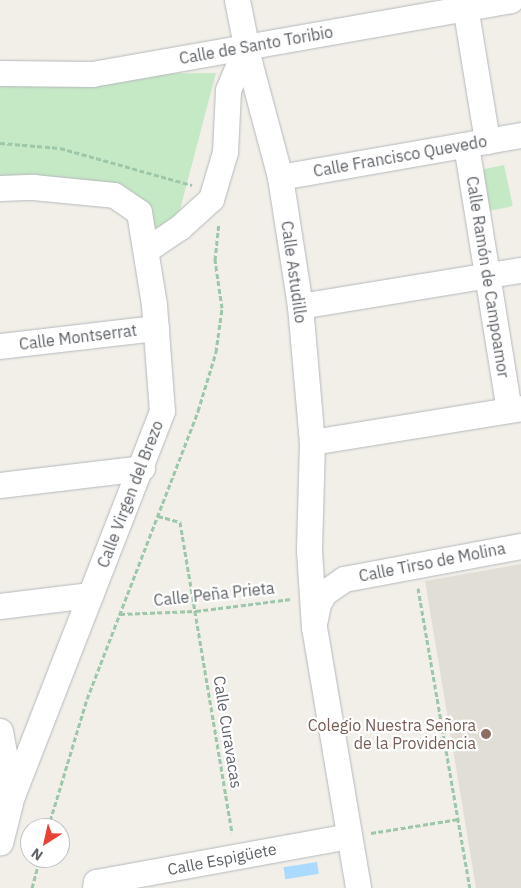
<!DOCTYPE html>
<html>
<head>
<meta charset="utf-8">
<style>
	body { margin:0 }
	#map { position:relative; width:521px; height:888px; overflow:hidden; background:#f1efe8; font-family:"IBM Plex Sans",sans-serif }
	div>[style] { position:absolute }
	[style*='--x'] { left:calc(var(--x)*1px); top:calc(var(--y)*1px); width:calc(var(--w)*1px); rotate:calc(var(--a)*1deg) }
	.education>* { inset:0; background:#e1ded6 }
	.green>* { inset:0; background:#c5e8c5; transform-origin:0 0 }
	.water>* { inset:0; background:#aadaff; transform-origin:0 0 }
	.path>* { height:3px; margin-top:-1.5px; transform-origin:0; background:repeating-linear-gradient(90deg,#9cc7a9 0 5px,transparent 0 7.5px) }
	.roads { filter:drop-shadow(0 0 1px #b5b8bc) drop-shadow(0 0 1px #b5b8bc) }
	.street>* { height:25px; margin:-12.5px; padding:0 12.5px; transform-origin:12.5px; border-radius:12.5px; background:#fff }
	.dots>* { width:14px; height:14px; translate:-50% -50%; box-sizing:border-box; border:2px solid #fff; border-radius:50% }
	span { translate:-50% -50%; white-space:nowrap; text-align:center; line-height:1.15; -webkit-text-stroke:4.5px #fff; paint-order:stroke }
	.street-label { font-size:16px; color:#5f6368 }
	.education-label { font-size:16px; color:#785e54 }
	.right { translate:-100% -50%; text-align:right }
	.north { position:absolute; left:20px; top:818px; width:50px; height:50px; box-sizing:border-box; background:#fff; border:1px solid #bfc1c3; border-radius:50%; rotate:215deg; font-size:14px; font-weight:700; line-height:20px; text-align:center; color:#5f6368 }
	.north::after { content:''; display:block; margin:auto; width:18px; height:22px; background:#ea4335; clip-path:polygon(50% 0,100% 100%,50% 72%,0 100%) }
</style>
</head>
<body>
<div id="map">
	<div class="education">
		<div style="clip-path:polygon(521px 564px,521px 888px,476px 888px,425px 581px)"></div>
	</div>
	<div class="green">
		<div style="clip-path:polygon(216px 73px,173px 236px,89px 193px,0 189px,0 75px)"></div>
		<div style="left:504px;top:165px;width:42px;height:23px;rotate:78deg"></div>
	</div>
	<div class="water">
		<div style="left:317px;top:862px;width:12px;height:34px;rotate:81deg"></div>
	</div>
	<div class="path">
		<div style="--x:0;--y:143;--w:60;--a:4.8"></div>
		<div style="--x:60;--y:148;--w:137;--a:15.7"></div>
		<div style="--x:158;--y:516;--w:23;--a:15"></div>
		<div style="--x:180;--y:522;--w:315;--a:80.5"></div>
		<div style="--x:418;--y:588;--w:304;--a:80.2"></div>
		<div style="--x:120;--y:614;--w:76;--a:-2.3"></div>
		<div style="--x:196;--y:611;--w:96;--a:-7.2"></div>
		<div style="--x:48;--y:828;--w:135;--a:-73.2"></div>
		<div style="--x:87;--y:699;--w:309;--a:-68.9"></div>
		<div style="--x:198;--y:411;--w:62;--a:-73"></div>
		<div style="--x:216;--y:352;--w:44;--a:-82.2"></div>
		<div style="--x:222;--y:308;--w:49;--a:-98.3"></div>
		<div style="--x:215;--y:260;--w:36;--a:-84"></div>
		<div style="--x:371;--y:833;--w:89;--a:-9"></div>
		<div style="--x:32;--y:888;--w:31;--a:-75"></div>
	</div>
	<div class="roads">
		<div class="street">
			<div style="--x:237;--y:0;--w:66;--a:78.7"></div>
			<div style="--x:250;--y:65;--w:116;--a:75"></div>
			<div style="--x:280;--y:177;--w:131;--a:81.2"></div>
			<div style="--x:300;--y:306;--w:137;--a:85"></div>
			<div style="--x:312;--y:442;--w:108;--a:91.6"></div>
			<div style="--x:309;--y:550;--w:77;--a:86.3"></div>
			<div style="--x:314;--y:627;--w:265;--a:80.4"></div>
			<div style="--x:464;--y:0;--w:143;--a:80.7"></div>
			<div style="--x:0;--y:73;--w:92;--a:0.6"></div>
			<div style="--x:92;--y:74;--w:425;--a:-10"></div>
			<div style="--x:466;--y:145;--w:268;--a:80.8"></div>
			<div style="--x:280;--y:177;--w:245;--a:-9.9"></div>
			<div style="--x:0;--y:188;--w:33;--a:-2"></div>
			<div style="--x:33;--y:187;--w:81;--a:5.6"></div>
			<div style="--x:114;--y:195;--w:30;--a:34"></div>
			<div style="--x:139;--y:212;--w:94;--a:80.8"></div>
			<div style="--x:154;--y:305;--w:106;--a:85.7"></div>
			<div style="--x:162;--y:411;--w:412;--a:111.3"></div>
			<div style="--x:12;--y:795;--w:49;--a:104"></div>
			<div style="--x:146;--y:250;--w:41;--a:-34.1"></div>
			<div style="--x:180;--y:227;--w:42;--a:-42.1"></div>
			<div style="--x:211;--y:199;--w:49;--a:-73.4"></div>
			<div style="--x:225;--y:152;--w:62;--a:-87.2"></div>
			<div style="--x:228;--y:90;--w:47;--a:-67.3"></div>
			<div style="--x:300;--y:306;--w:224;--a:-9.3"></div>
			<div style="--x:0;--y:346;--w:157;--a:-6.6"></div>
			<div style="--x:312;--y:442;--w:212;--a:-9.2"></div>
			<div style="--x:0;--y:485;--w:143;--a:-6.8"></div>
			<div style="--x:0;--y:606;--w:91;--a:-7"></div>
			<div style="--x:315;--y:619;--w:15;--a:-79"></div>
			<div style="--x:318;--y:604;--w:13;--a:-61"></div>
			<div style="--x:324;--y:593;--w:24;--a:-35"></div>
			<div style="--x:344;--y:579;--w:180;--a:-10.6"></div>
			<div style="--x:0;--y:731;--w:65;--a:79.4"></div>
			<div style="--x:95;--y:888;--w:6;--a:-81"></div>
			<div style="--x:96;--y:882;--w:257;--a:-10.3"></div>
		</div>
	</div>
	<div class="dots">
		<div style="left:486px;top:734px;background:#8d6e63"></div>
	</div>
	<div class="street-label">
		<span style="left:256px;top:45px;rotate:-10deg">Calle de Santo Toribio</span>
		<span style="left:400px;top:156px;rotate:-10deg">Calle Francisco Quevedo</span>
		<span style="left:294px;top:272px;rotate:82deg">Calle Astudillo</span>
		<span style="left:488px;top:277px;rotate:81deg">Calle Ramón de Campoamor</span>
		<span style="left:78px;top:337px;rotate:-7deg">Calle Montserrat</span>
		<span style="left:130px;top:494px;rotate:-69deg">Calle Virgen del Brezo</span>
		<span style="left:432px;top:562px;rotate:-11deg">Calle Tirso de Molina</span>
		<span style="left:214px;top:594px;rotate:-6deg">Calle Peña Prieta</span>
		<span style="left:228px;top:732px;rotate:81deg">Calle Curavacas</span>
		<span style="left:222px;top:859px;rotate:-11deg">Calle Espigüete</span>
	</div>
	<div class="education-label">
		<span class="right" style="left:476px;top:734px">Colegio Nuestra Señora<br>de la Providencia</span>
	</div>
	<div class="north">N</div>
</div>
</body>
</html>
